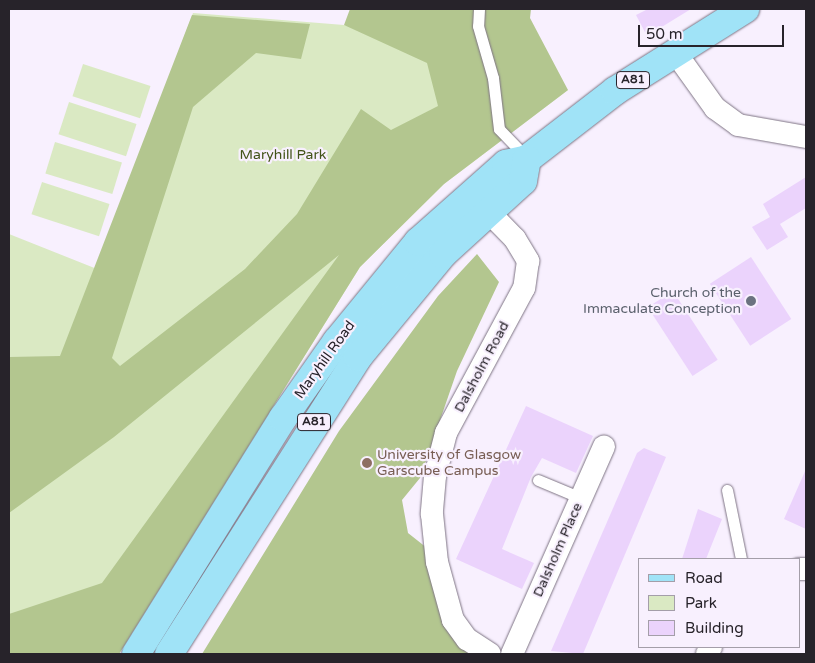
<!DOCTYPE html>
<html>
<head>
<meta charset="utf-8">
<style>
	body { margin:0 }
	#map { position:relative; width:815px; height:663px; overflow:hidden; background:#f8f0fe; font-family:"Varela Round",sans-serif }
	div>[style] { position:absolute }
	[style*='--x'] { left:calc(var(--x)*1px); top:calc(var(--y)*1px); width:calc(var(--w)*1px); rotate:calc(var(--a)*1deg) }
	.green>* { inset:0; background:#dae9c3; transform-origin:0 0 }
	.forest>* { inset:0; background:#b3c68f }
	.building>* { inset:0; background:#ebd3fc; transform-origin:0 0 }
	.roads { filter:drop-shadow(0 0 1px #7e7484) drop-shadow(0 0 1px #7e7484) }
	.lane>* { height:11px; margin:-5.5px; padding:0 5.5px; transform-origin:5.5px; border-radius:5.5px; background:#fff }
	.street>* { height:22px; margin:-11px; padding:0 11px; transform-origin:11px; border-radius:11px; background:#fff }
	.primary>* { height:28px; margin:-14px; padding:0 14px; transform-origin:14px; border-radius:14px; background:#a0e3f7 }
	.dots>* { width:14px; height:14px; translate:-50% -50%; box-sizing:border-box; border:2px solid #f8f0fe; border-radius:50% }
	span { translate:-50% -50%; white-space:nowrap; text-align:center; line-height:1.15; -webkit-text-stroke:4.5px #f8f0fe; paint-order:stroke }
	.shield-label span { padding:1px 4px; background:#f8f0fe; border:1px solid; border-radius:4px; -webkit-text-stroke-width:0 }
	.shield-label { font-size:12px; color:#27232a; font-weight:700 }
	.park-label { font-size:14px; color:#425318 }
	.worship-label { font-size:14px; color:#5b616d }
	.right { translate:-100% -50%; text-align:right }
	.street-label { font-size:14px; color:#27232a }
	.education-label { font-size:14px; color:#785e54 }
	.left { translate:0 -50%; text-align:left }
	.frame { position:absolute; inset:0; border:10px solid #27232a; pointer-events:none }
	.legend { position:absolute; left:638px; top:558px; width:162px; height:90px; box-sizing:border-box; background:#f8f0fe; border:1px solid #a49ea9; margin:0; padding:6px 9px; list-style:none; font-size:15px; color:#27232a }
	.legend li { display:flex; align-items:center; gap:10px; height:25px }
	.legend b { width:25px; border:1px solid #a49ea9 }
	.scale { position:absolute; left:638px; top:25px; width:146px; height:22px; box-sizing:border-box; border:2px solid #27232a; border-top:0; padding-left:6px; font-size:15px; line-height:18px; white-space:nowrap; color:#27232a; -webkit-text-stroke:4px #f8f0fe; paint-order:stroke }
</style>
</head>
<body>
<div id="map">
	<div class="green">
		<div style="clip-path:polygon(193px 13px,344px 25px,502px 54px,568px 90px,444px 184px,360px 267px,119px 654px,9px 654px,9px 234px,97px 269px)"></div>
		<div style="left:83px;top:64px;width:71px;height:34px;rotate:18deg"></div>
		<div style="left:69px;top:102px;width:71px;height:34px;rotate:18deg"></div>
		<div style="left:55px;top:142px;width:70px;height:33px;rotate:17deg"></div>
		<div style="left:42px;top:182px;width:71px;height:34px;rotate:18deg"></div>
	</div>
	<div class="forest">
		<div style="clip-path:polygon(350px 9px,531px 9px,530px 18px,568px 90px,444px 184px,360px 267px,119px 654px,9px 654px,9px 614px,102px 583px,339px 255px,114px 437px,9px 513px,9px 357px,60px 356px,192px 15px,310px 24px,301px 59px,256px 53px,193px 107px,112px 358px,120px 366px,245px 269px,297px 214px,361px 109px,391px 130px,438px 106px,427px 63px,344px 25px)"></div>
		<div style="clip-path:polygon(477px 254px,499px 282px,457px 371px,420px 478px,402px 500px,408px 533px,427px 548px,473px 654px,202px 654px,339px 431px,438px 296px)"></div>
	</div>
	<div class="building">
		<div style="clip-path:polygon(648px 9px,691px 9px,647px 36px,636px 15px)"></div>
		<div style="clip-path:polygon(806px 177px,806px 208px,780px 224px,788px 237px,767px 250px,752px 227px,770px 217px,763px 204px)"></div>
		<div style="left:751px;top:257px;width:74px;height:49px;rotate:57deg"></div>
		<div style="left:673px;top:291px;width:82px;height:30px;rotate:57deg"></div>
		<div style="clip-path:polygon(526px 406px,593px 436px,576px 473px,542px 458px,531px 477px,502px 549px,534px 563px,522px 589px,456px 559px)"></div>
		<div style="clip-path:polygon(644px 448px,666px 457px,583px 654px,551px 651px,637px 453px)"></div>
		<div style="clip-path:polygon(806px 469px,806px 529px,784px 519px)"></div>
		<div style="clip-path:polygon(698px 509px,722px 519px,706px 559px,682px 559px)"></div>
	</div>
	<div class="roads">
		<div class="lane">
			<div style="--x:479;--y:9;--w:17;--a:93"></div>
			<div style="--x:478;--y:26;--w:54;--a:73.9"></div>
			<div style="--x:493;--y:78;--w:51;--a:83.3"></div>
			<div style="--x:499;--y:129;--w:40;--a:46"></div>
			<div style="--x:538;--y:480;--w:47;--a:22.7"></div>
			<div style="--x:727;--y:490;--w:70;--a:78.5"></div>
		</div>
		<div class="street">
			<div style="--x:675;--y:52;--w:69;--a:54.5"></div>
			<div style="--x:715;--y:108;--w:29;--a:36"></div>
			<div style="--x:738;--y:125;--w:69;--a:10"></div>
			<div style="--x:477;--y:200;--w:54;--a:45.7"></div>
			<div style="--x:515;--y:239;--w:26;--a:59"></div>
			<div style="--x:528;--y:261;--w:27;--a:98"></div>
			<div style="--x:524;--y:288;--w:165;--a:118.3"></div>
			<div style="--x:446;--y:433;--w:44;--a:104.3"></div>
			<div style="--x:435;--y:476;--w:38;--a:95"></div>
			<div style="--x:432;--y:514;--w:48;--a:84.1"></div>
			<div style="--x:437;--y:562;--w:60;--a:74.6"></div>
			<div style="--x:453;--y:620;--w:24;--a:54"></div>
			<div style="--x:467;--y:639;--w:27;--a:33"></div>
			<div style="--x:799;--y:569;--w:7;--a:0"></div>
			<div style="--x:512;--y:654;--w:227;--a:-66.1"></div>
			<div style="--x:707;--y:654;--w:8;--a:-60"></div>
		</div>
		<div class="primary">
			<div style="--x:136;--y:654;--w:278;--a:-58.1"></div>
			<div style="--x:283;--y:418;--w:94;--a:-55"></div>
			<div style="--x:337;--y:341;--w:128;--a:-50.7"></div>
			<div style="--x:418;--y:242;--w:118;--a:-41.6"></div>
			<div style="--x:506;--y:164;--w:22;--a:-13"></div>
			<div style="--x:527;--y:159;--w:111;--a:-37.7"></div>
			<div style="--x:615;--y:91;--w:154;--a:-32.2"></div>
			<div style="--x:169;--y:654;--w:352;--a:-57.5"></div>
			<div style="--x:358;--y:357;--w:134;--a:-50.5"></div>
			<div style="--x:443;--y:254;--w:108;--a:-42.4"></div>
			<div style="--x:523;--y:181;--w:22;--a:-80"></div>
		</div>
	</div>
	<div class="dots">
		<div style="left:751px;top:301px;background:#6b7280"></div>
		<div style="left:367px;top:463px;background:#8d6e63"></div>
	</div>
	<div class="shield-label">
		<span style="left:633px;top:80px">A81</span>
		<span style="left:314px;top:422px">A81</span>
	</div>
	<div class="park-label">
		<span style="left:283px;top:155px">Maryhill Park</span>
	</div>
	<div class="worship-label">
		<span class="right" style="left:741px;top:301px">Church of the<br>Immaculate Conception</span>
	</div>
	<div class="street-label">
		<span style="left:325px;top:360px;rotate:-54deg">Maryhill Road</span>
		<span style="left:482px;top:367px;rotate:-62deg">Dalsholm Road</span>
		<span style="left:558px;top:550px;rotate:-66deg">Dalsholm Place</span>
	</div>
	<div class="education-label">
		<span class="left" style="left:377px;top:463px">University of Glasgow<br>Garscube Campus</span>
	</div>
	<div class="frame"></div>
	<ul class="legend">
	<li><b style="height:6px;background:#a0e3f7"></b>Road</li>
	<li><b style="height:14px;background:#dae9c3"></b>Park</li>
	<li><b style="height:14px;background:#ebd3fc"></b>Building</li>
	</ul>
	<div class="scale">50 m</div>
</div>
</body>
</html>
